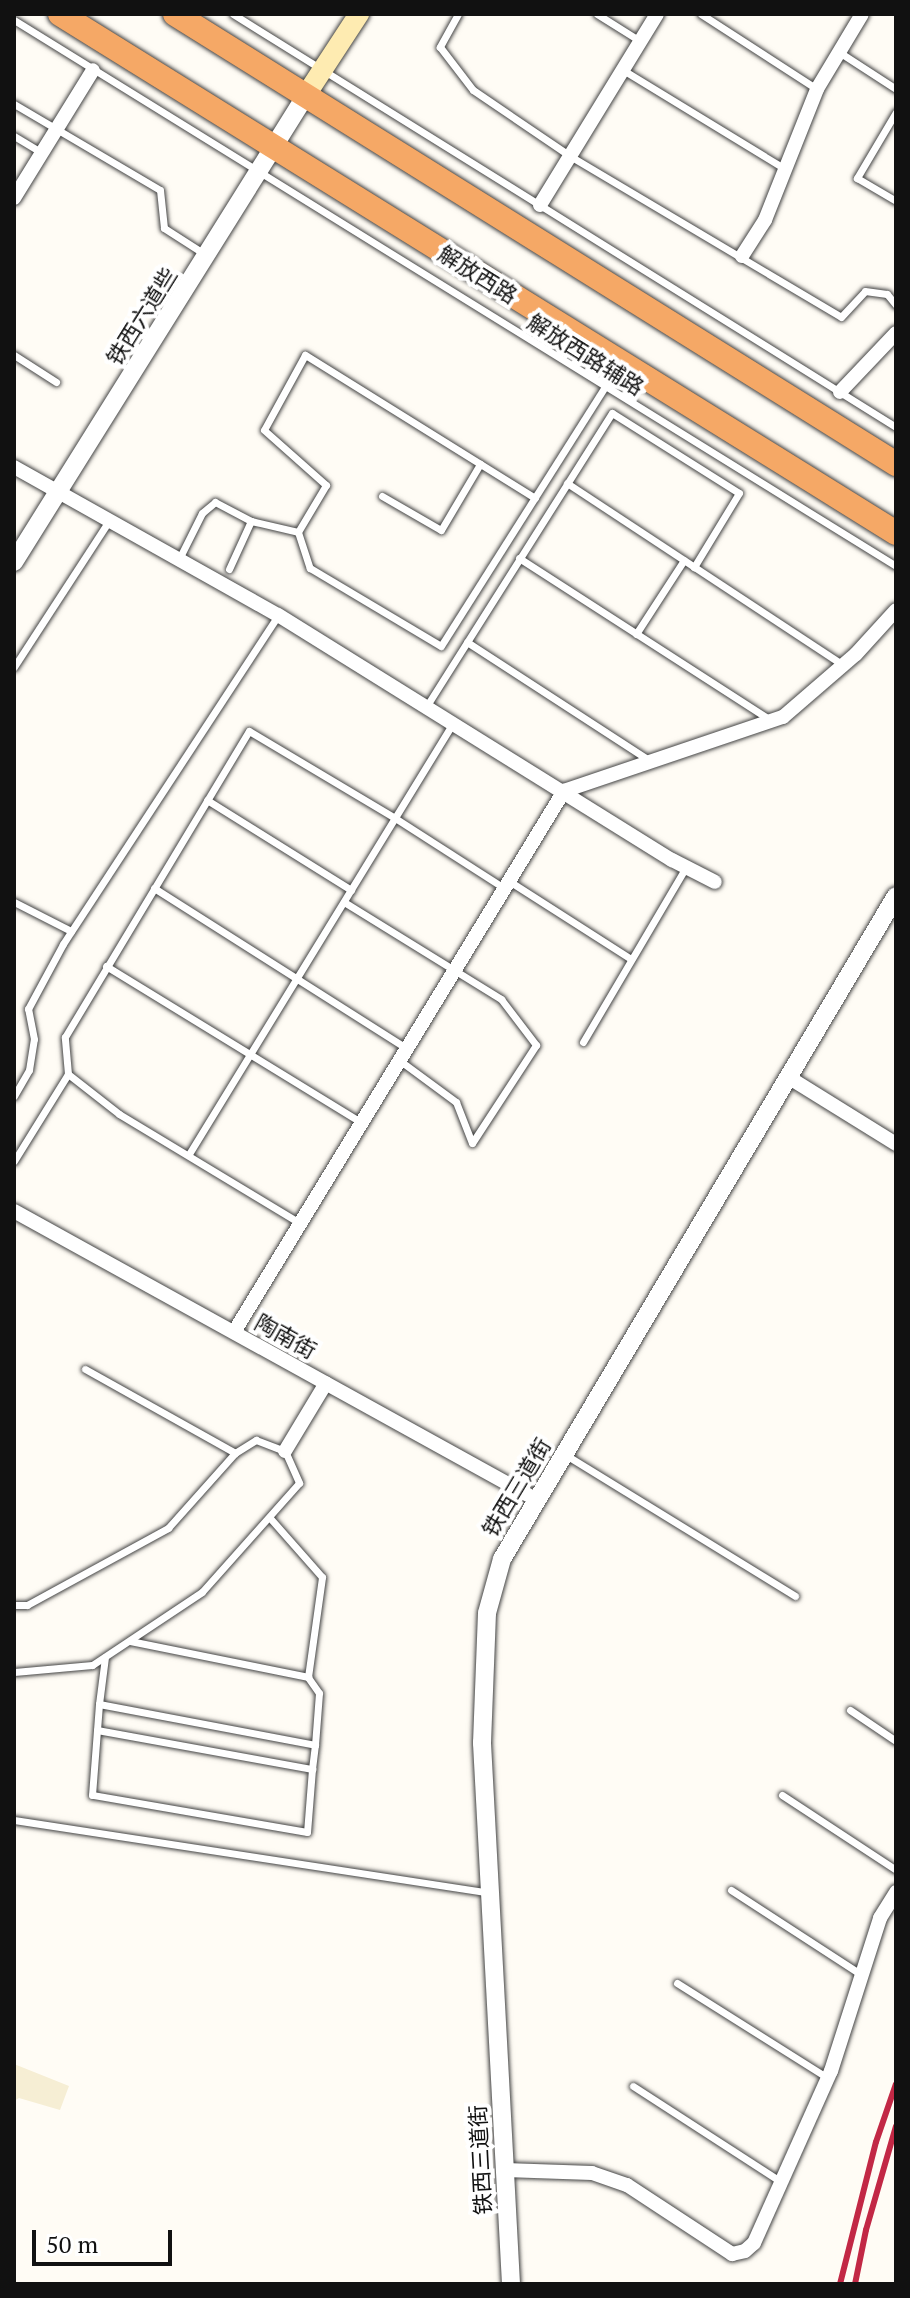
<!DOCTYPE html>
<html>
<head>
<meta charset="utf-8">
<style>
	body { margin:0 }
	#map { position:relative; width:910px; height:2298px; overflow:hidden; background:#fffcf5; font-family:"PT Serif","Noto Sans SC",serif }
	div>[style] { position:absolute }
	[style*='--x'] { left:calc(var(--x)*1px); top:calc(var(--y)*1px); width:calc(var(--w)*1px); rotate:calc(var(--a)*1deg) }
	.farmland>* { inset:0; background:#f6eed4 }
	.roads { filter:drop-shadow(0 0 2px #444) drop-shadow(0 0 2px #444) }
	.service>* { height:7px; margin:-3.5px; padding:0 3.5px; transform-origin:3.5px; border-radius:3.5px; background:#fff }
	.minor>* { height:14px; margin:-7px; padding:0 7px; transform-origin:7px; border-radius:7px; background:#fff }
	.tertiary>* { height:18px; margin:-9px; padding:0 9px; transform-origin:9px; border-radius:9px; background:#fff }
	.secondary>* { height:20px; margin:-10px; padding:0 10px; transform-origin:10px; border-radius:10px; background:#feebb1 }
	.trunk>* { height:24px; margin:-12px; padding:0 12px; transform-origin:12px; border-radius:12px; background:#f5a866 }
	.rail>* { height:6px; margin:-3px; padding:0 3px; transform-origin:3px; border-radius:3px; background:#c22845 }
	span { translate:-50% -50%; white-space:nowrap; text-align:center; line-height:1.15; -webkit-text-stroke:8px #fff; paint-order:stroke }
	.street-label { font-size:22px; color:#111 }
	.frame { position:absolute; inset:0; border:16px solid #111; pointer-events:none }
	.scale { position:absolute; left:32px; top:2230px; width:140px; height:36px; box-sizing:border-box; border:4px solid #111; border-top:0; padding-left:10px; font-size:24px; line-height:28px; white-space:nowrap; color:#111; -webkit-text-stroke:6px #fff; paint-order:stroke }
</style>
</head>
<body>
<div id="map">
	<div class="farmland">
		<div style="clip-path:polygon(14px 2064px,69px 2086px,60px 2110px,19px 2098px,14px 2101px)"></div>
	</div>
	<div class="roads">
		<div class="service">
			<div style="--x:233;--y:14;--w:781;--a:31.92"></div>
			<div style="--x:458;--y:14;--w:38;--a:119"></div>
			<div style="--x:440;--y:47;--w:54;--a:52.5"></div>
			<div style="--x:473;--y:90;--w:117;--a:34.2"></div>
			<div style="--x:570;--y:156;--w:315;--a:30.7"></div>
			<div style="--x:841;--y:317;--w:35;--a:-47"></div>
			<div style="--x:865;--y:291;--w:22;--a:8"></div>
			<div style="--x:887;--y:294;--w:14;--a:51"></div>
			<div style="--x:597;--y:14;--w:51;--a:32.1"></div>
			<div style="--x:701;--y:14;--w:138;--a:32.9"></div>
			<div style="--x:14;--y:20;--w:1037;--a:31.76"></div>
			<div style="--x:839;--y:52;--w:68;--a:33"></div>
			<div style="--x:623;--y:70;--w:190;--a:31.4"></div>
			<div style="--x:14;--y:104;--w:169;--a:30.5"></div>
			<div style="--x:160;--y:190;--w:38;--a:84"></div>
			<div style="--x:164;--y:228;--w:50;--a:32.7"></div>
			<div style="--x:896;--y:112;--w:77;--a:120.6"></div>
			<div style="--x:857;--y:178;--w:45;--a:30.5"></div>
			<div style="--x:14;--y:136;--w:33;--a:31"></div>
			<div style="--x:14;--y:355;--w:50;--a:32.7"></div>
			<div style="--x:567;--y:483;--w:329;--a:33.4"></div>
			<div style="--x:382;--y:496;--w:68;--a:30"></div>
			<div style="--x:441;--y:530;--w:77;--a:-59.4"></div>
			<div style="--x:535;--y:498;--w:271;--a:-148.1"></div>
			<div style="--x:305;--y:355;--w:85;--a:118.7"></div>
			<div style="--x:264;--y:430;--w:83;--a:41.6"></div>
			<div style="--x:326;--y:485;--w:55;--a:120.8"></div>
			<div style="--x:298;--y:532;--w:38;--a:72"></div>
			<div style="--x:310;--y:568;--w:152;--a:30.8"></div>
			<div style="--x:441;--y:646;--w:307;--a:-57.7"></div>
			<div style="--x:519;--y:558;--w:299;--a:32.8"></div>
			<div style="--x:179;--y:559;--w:51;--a:-63.4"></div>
			<div style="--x:202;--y:513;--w:17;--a:-40"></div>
			<div style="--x:215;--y:502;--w:41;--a:27.8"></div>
			<div style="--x:251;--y:521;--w:48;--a:13.2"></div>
			<div style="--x:229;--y:569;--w:53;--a:-65.4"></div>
			<div style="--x:636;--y:634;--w:88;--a:-57"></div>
			<div style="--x:467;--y:642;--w:218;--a:33"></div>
			<div style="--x:14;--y:667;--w:173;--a:-57"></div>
			<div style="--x:426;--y:707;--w:348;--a:-57.7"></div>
			<div style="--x:612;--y:413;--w:150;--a:32.2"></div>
			<div style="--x:739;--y:493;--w:87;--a:121.3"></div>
			<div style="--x:207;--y:800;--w:170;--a:32"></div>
			<div style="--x:509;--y:881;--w:145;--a:32.6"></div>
			<div style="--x:154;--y:888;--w:299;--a:32.4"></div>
			<div style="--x:14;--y:902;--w:64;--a:27"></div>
			<div style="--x:344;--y:902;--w:185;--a:31.7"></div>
			<div style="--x:501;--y:999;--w:58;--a:52.7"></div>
			<div style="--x:536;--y:1045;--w:117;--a:123.1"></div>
			<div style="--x:106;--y:966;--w:299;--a:31.5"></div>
			<div style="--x:583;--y:1042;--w:203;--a:-59.5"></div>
			<div style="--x:399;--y:1060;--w:71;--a:36.4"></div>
			<div style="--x:456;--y:1102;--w:44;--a:68.7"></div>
			<div style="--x:68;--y:1074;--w:65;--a:38.1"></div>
			<div style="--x:119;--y:1114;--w:211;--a:31.1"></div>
			<div style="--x:14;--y:1096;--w:30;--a:-60"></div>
			<div style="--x:29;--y:1070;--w:31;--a:-81"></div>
			<div style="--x:34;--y:1039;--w:31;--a:-101"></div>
			<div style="--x:28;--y:1009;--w:74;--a:-61.7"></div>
			<div style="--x:63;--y:944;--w:393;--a:-56.8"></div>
			<div style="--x:189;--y:1154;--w:505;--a:-58.51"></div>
			<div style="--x:14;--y:1161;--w:102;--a:-58.2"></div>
			<div style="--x:68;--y:1074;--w:37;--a:-95"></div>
			<div style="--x:65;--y:1037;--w:357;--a:-59"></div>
			<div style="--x:249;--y:731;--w:170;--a:30.8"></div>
			<div style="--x:395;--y:818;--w:130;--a:32.7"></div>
			<div style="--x:85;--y:1369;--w:172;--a:29.2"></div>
			<div style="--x:566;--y:1455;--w:269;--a:31.6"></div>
			<div style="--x:14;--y:1605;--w:13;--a:0"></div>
			<div style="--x:27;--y:1605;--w:161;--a:-28.6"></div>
			<div style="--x:168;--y:1528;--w:101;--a:-48.2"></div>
			<div style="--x:235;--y:1453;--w:25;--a:-32"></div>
			<div style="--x:256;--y:1440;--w:31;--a:21"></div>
			<div style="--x:285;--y:1451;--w:35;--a:66"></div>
			<div style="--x:299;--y:1483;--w:146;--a:131.7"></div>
			<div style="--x:202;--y:1592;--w:132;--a:146.4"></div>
			<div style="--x:92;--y:1665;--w:78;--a:174.9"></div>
			<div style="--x:130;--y:1641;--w:182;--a:11.4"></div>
			<div style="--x:99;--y:1704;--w:220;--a:10.7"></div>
			<div style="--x:315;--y:1745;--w:52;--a:-85.6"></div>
			<div style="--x:319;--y:1693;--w:19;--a:-125"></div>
			<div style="--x:308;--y:1677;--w:101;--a:-82"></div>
			<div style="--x:322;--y:1577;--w:79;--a:-131.4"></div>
			<div style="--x:850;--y:1710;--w:55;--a:34"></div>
			<div style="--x:97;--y:1730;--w:219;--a:10.3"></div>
			<div style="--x:312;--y:1769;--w:63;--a:94.5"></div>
			<div style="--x:307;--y:1832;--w:218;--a:-170.2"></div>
			<div style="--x:92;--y:1795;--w:91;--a:-85.6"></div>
			<div style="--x:99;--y:1704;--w:47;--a:-82.7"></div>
			<div style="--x:312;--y:1769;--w:24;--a:-83"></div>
			<div style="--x:782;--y:1795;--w:136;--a:33.3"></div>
			<div style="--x:14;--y:1820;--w:482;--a:8.7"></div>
			<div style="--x:731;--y:1890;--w:156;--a:33"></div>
			<div style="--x:677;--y:1983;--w:178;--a:32.2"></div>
			<div style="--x:633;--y:2086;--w:175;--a:32.9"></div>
		</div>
		<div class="minor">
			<div style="--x:14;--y:198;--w:150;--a:-58.3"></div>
			<div style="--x:540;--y:205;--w:224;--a:-58.5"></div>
			<div style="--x:742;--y:256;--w:43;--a:-57.4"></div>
			<div style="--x:765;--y:220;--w:141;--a:-68.3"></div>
			<div style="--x:817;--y:89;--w:87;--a:-59"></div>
			<div style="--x:840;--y:392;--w:81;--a:-46.5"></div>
			<div style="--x:14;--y:467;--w:303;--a:29.3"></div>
			<div style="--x:278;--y:615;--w:464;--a:31.9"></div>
			<div style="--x:672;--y:860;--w:48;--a:27.1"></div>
			<div style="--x:788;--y:1077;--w:127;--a:31.8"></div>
			<div style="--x:14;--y:1211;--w:598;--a:28.92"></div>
			<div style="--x:234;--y:1332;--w:634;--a:-58.62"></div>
			<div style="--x:564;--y:791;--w:231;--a:-18.7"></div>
			<div style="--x:783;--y:717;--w:96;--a:-40.8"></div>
			<div style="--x:856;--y:654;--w:59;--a:-47.7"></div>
			<div style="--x:285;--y:1451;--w:79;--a:-58.9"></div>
			<div style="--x:505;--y:2170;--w:87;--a:2"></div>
			<div style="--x:592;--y:2173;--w:37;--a:19"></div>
			<div style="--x:627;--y:2185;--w:126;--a:33.3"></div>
			<div style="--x:732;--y:2254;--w:13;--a:-13"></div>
			<div style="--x:745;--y:2251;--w:12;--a:-42"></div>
			<div style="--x:754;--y:2243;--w:188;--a:-65.9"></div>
			<div style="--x:831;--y:2071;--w:161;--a:-72.2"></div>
			<div style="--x:880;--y:1918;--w:31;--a:-58"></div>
		</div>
		<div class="tertiary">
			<div style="--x:14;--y:562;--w:551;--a:-57.98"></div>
			<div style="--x:511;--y:2284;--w:542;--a:-93.07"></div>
			<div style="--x:482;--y:1743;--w:130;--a:-87.8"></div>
			<div style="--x:487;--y:1613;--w:56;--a:-74.5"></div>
			<div style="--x:502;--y:1559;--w:771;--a:-59.28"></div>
		</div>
		<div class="secondary">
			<div style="--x:306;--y:95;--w:97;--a:-56.8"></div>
		</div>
		<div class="trunk">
			<div style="--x:60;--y:14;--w:984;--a:31.83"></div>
			<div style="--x:175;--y:14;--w:850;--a:31.97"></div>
		</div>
	</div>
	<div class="rail">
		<div style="--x:840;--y:2284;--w:146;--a:-75.8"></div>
		<div style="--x:876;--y:2142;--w:61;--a:-71"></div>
		<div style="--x:855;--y:2284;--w:55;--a:-78.5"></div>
		<div style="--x:866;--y:2230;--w:108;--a:-73.9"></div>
	</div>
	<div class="street-label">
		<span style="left:478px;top:274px;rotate:32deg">解放西路</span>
		<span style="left:141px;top:316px;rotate:-58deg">铁西六道些</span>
		<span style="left:586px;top:354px;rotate:32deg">解放西路辅路</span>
		<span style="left:286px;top:1336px;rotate:29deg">陶南街</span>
		<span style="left:516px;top:1487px;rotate:-59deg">铁西三道街</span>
		<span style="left:480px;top:2160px;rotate:-93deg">铁西三道街</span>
	</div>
	<div class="frame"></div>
	<div class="scale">50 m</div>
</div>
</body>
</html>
